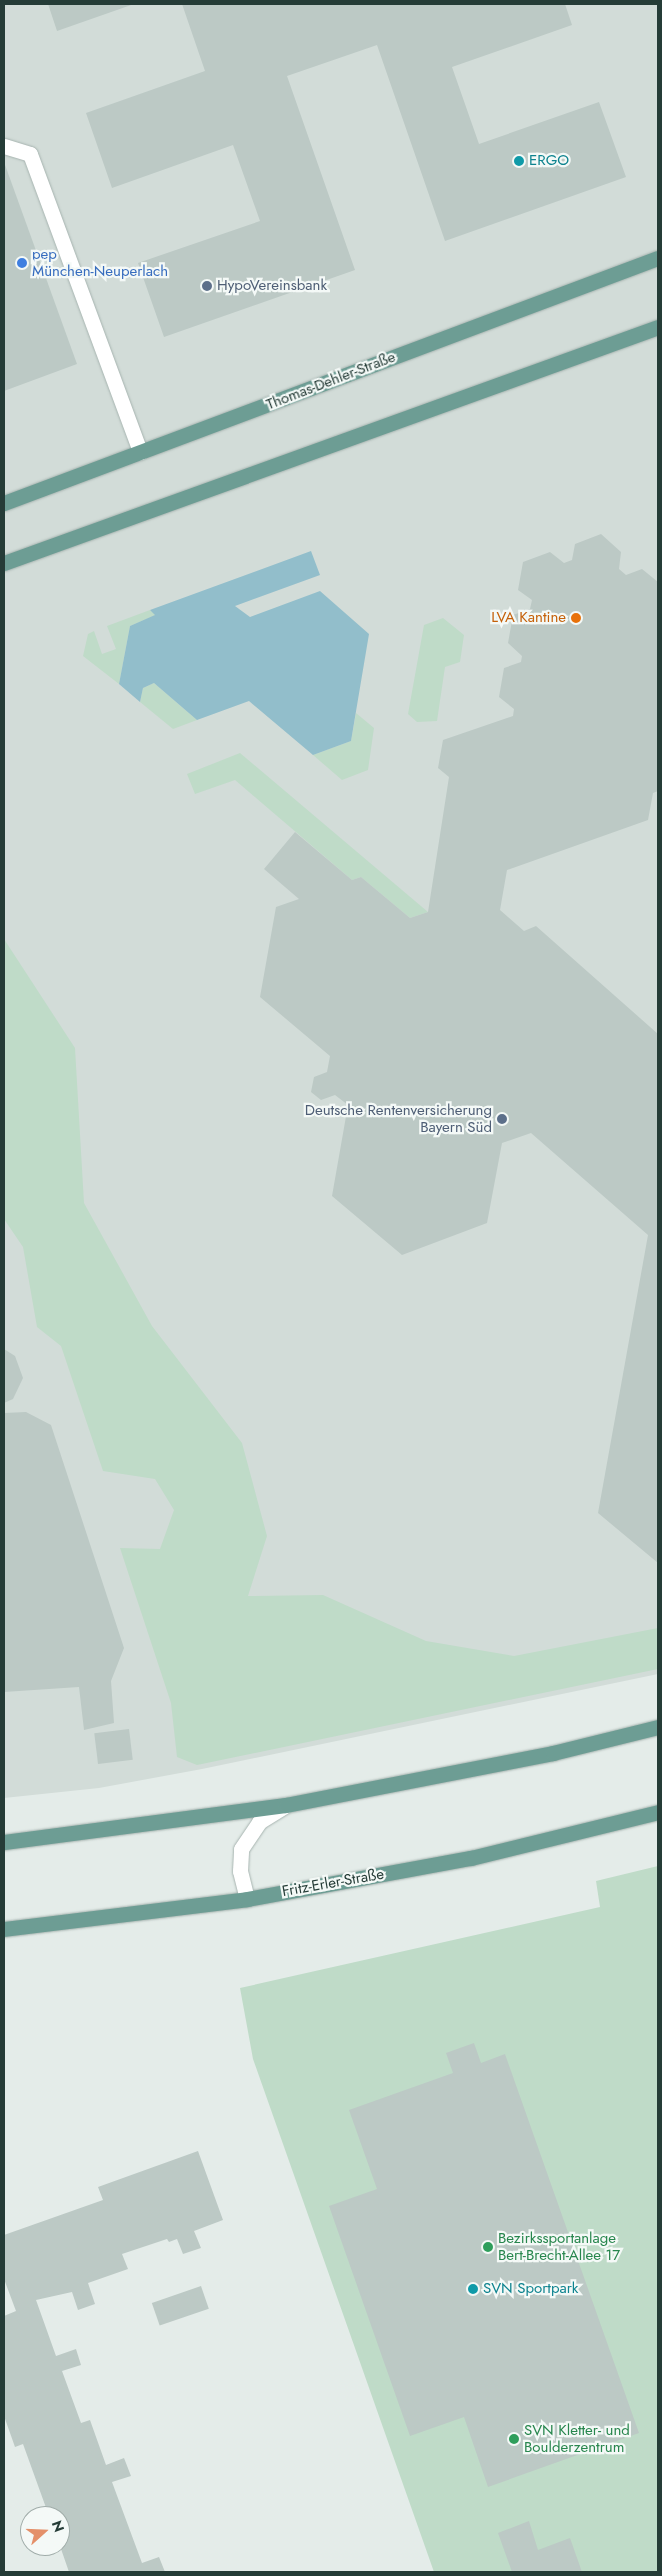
<!DOCTYPE html>
<html>
<head>
<meta charset="utf-8">
<style>
	body { margin:0 }
	#map { position:relative; width:662px; height:2576px; overflow:hidden; background:#e4ece9; font-family:Jost,sans-serif }
	div>[style] { position:absolute }
	[style*='--x'] { left:calc(var(--x)*1px); top:calc(var(--y)*1px); width:calc(var(--w)*1px); rotate:calc(var(--a)*1deg) }
	.built>* { inset:0; background:#d2dcd8 }
	.green>* { inset:0; background:#bfdbc8 }
	.water>* { inset:0; background:#92becb }
	.building>* { inset:0; background:#bcc9c5; transform-origin:0 0 }
	.roads { filter:drop-shadow(0 0 1px #a7b4b0) drop-shadow(0 0 1px #a7b4b0) }
	.minor>* { height:15px; margin:-7.5px; padding:0 7.5px; transform-origin:7.5px; border-radius:7.5px; background:#fff }
	.major>* { height:15px; margin:-7.5px; padding:0 7.5px; transform-origin:7.5px; border-radius:7.5px; background:#6d9d94 }
	.dots>* { width:14px; height:14px; translate:-50% -50%; box-sizing:border-box; border:2px solid #f4f9f7; border-radius:50% }
	span { translate:-50% -50%; white-space:nowrap; text-align:center; line-height:1.15; -webkit-text-stroke:4.5px #f4f9f7; paint-order:stroke }
	.culture-label { font-size:15px; color:#0d838f }
	.left { translate:0 -50%; text-align:left }
	.shop-label { font-size:15px; color:#366cbe }
	.service-label { font-size:15px; color:#4e5e75 }
	.right { translate:-100% -50%; text-align:right }
	.street-label { font-size:15px; color:#253c37 }
	.food-label { font-size:15px; color:#c56008 }
	.leisure-label { font-size:15px; color:#27864d }
	.frame { position:absolute; inset:0; border:5px solid #253c37; pointer-events:none }
	.north { position:absolute; left:20px; top:2506px; width:50px; height:50px; box-sizing:border-box; background:#f4f9f7; border:1px solid #a1adaa; border-radius:50%; rotate:70deg; font-size:14px; font-weight:700; line-height:20px; text-align:center; color:#253c37 }
	.north::after { content:''; display:block; margin:auto; width:18px; height:22px; background:#e4906a; clip-path:polygon(50% 0,100% 100%,50% 72%,0 100%) }
</style>
</head>
<body>
<div id="map">
	<div class="built">
		<div style="clip-path:polygon(4px 4px,658px 4px,658px 1674px,202px 1769px,99px 1788px,4px 1798px)"></div>
	</div>
	<div class="green">
		<div style="clip-path:polygon(150px 610px,156px 615px,130px 626px,119px 684px,83px 656px,88px 634px,94px 631px,102px 654px,116px 649px,107px 626px)"></div>
		<div style="clip-path:polygon(443px 618px,464px 635px,460px 662px,445px 667px,437px 721px,417px 722px,408px 714px,424px 625px)"></div>
		<div style="clip-path:polygon(154px 683px,197px 720px,173px 729px,140px 702px,143px 688px)"></div>
		<div style="clip-path:polygon(356px 713px,374px 728px,368px 770px,342px 780px,313px 755px,351px 741px)"></div>
		<div style="clip-path:polygon(240px 753px,428px 912px,410px 918px,361px 877px,352px 880px,235px 780px,195px 794px,187px 774px)"></div>
		<div style="clip-path:polygon(4px 939px,75px 1048px,84px 1203px,152px 1326px,242px 1443px,267px 1536px,248px 1596px,323px 1595px,426px 1641px,514px 1656px,658px 1628px,658px 1669px,197px 1765px,177px 1757px,171px 1703px,120px 1548px,160px 1549px,174px 1510px,155px 1479px,103px 1471px,61px 1346px,37px 1327px,23px 1247px,4px 1219px)"></div>
		<div style="clip-path:polygon(658px 1866px,658px 2572px,434px 2572px,253px 2059px,240px 1988px,600px 1907px,596px 1881px)"></div>
	</div>
	<div class="water">
		<div style="clip-path:polygon(311px 551px,320px 575px,235px 606px,250px 617px,320px 591px,369px 634px,351px 741px,313px 755px,249px 701px,197px 720px,154px 683px,143px 688px,140px 702px,119px 684px,130px 626px,155px 615px,150px 610px)"></div>
	</div>
	<div class="building">
		<div style="clip-path:polygon(48px 4px,134px 4px,57px 31px)"></div>
		<div style="clip-path:polygon(182px 4px,565px 4px,572px 25px,452px 67px,479px 144px,599px 102px,626px 177px,445px 241px,377px 45px,287px 76px,355px 270px,164px 337px,138px 263px,260px 221px,233px 145px,112px 188px,86px 113px,205px 71px)"></div>
		<div style="clip-path:polygon(4px 162px,77px 364px,4px 391px)"></div>
		<div style="clip-path:polygon(601px 534px,621px 552px,619px 569px,626px 575px,642px 569px,658px 582px,658px 791px,653px 793px,648px 820px,507px 870px,500px 910px,524px 931px,536px 926px,658px 1034px,658px 1563px,598px 1513px,648px 1235px,531px 1133px,502px 1143px,487px 1223px,402px 1255px,332px 1196px,348px 1105px,335px 1095px,321px 1100px,311px 1092px,314px 1077px,327px 1072px,330px 1056px,260px 997px,276px 907px,299px 899px,264px 869px,295px 832px,352px 880px,361px 877px,410px 918px,428px 912px,449px 777px,438px 768px,443px 740px,513px 716px,514px 709px,499px 697px,504px 668px,521px 662px,522px 656px,508px 643px,513px 615px,530px 609px,532px 600px,518px 590px,523px 562px,550px 552px,564px 563px,572px 560px,575px 544px)"></div>
		<div style="clip-path:polygon(4px 1349px,15px 1356px,23px 1378px,13px 1399px,4px 1403px)"></div>
		<div style="clip-path:polygon(26px 1412px,51px 1425px,124px 1648px,111px 1681px,114px 1723px,84px 1730px,79px 1687px,4px 1692px,4px 1413px)"></div>
		<div style="left:129px;top:1729px;width:31px;height:35px;rotate:83deg"></div>
		<div style="clip-path:polygon(474px 2043px,481px 2063px,505px 2054px,639px 2433px,488px 2487px,464px 2417px,410px 2436px,329px 2206px,377px 2189px,349px 2110px,453px 2073px,446px 2053px)"></div>
		<div style="clip-path:polygon(198px 2151px,223px 2220px,194px 2231px,201px 2248px,183px 2254px,177px 2239px,169px 2242px,167px 2239px,122px 2254px,128px 2269px,88px 2283px,95px 2304px,78px 2310px,72px 2292px,36px 2300px,56px 2356px,76px 2349px,81px 2365px,62px 2371px,81px 2423px,90px 2420px,106px 2465px,124px 2458px,131px 2476px,112px 2482px,142px 2563px,159px 2557px,165px 2572px,69px 2572px,60px 2546px,60px 2516px,49px 2516px,23px 2444px,15px 2447px,4px 2416px,4px 2316px,16px 2311px,4px 2279px,4px 2235px,103px 2200px,98px 2187px)"></div>
		<div style="left:201px;top:2286px;width:24px;height:52px;rotate:71deg"></div>
		<div style="clip-path:polygon(529px 2521px,538px 2550px,570px 2538px,582px 2572px,512px 2572px,498px 2533px)"></div>
	</div>
	<div class="roads">
		<div class="minor">
			<div style="--x:4;--y:146;--w:27;--a:17"></div>
			<div style="--x:30;--y:154;--w:318;--a:69.7"></div>
			<div style="--x:247;--y:1899;--w:29;--a:-104"></div>
			<div style="--x:240;--y:1871;--w:22;--a:-87"></div>
			<div style="--x:241;--y:1849;--w:32;--a:-56"></div>
			<div style="--x:259;--y:1822;--w:32;--a:-32"></div>
		</div>
		<div class="major">
			<div style="--x:4;--y:503;--w:698;--a:-20.54"></div>
			<div style="--x:4;--y:563;--w:695;--a:-19.84"></div>
			<div style="--x:4;--y:1842;--w:284;--a:-7.5"></div>
			<div style="--x:286;--y:1805;--w:272;--a:-11"></div>
			<div style="--x:553;--y:1753;--w:108;--a:-13.9"></div>
			<div style="--x:4;--y:1929;--w:245;--a:-7"></div>
			<div style="--x:247;--y:1899;--w:228;--a:-10.4"></div>
			<div style="--x:471;--y:1858;--w:193;--a:-13.8"></div>
		</div>
	</div>
	<div class="dots">
		<div style="left:519px;top:161px;background:#0f9aa8"></div>
		<div style="left:22px;top:263px;background:#3f7fe0"></div>
		<div style="left:207px;top:286px;background:#5c6f8a"></div>
		<div style="left:576px;top:618px;background:#e8710a"></div>
		<div style="left:502px;top:1119px;background:#5c6f8a"></div>
		<div style="left:488px;top:2247px;background:#2e9e5b"></div>
		<div style="left:473px;top:2289px;background:#0f9aa8"></div>
		<div style="left:514px;top:2439px;background:#2e9e5b"></div>
	</div>
	<div class="culture-label">
		<span class="left" style="left:529px;top:161px">ERGO</span>
		<span class="left" style="left:483px;top:2289px">SVN Sportpark</span>
	</div>
	<div class="shop-label">
		<span class="left" style="left:32px;top:263px">pep<br>München-Neuperlach</span>
	</div>
	<div class="service-label">
		<span class="left" style="left:217px;top:286px">HypoVereinsbank</span>
		<span class="right" style="left:492px;top:1119px">Deutsche Rentenversicherung<br>Bayern Süd</span>
	</div>
	<div class="street-label">
		<span style="left:331px;top:381px;rotate:-21deg">Thomas-Dehler-Straße</span>
		<span style="left:333px;top:1883px;rotate:-10deg">Fritz-Erler-Straße</span>
	</div>
	<div class="food-label">
		<span class="right" style="left:566px;top:618px">LVA Kantine</span>
	</div>
	<div class="leisure-label">
		<span class="left" style="left:498px;top:2247px">Bezirkssportanlage<br>Bert-Brecht-Allee 17</span>
		<span class="left" style="left:524px;top:2439px">SVN Kletter- und<br>Boulderzentrum</span>
	</div>
	<div class="frame"></div>
	<div class="north">N</div>
</div>
</body>
</html>
